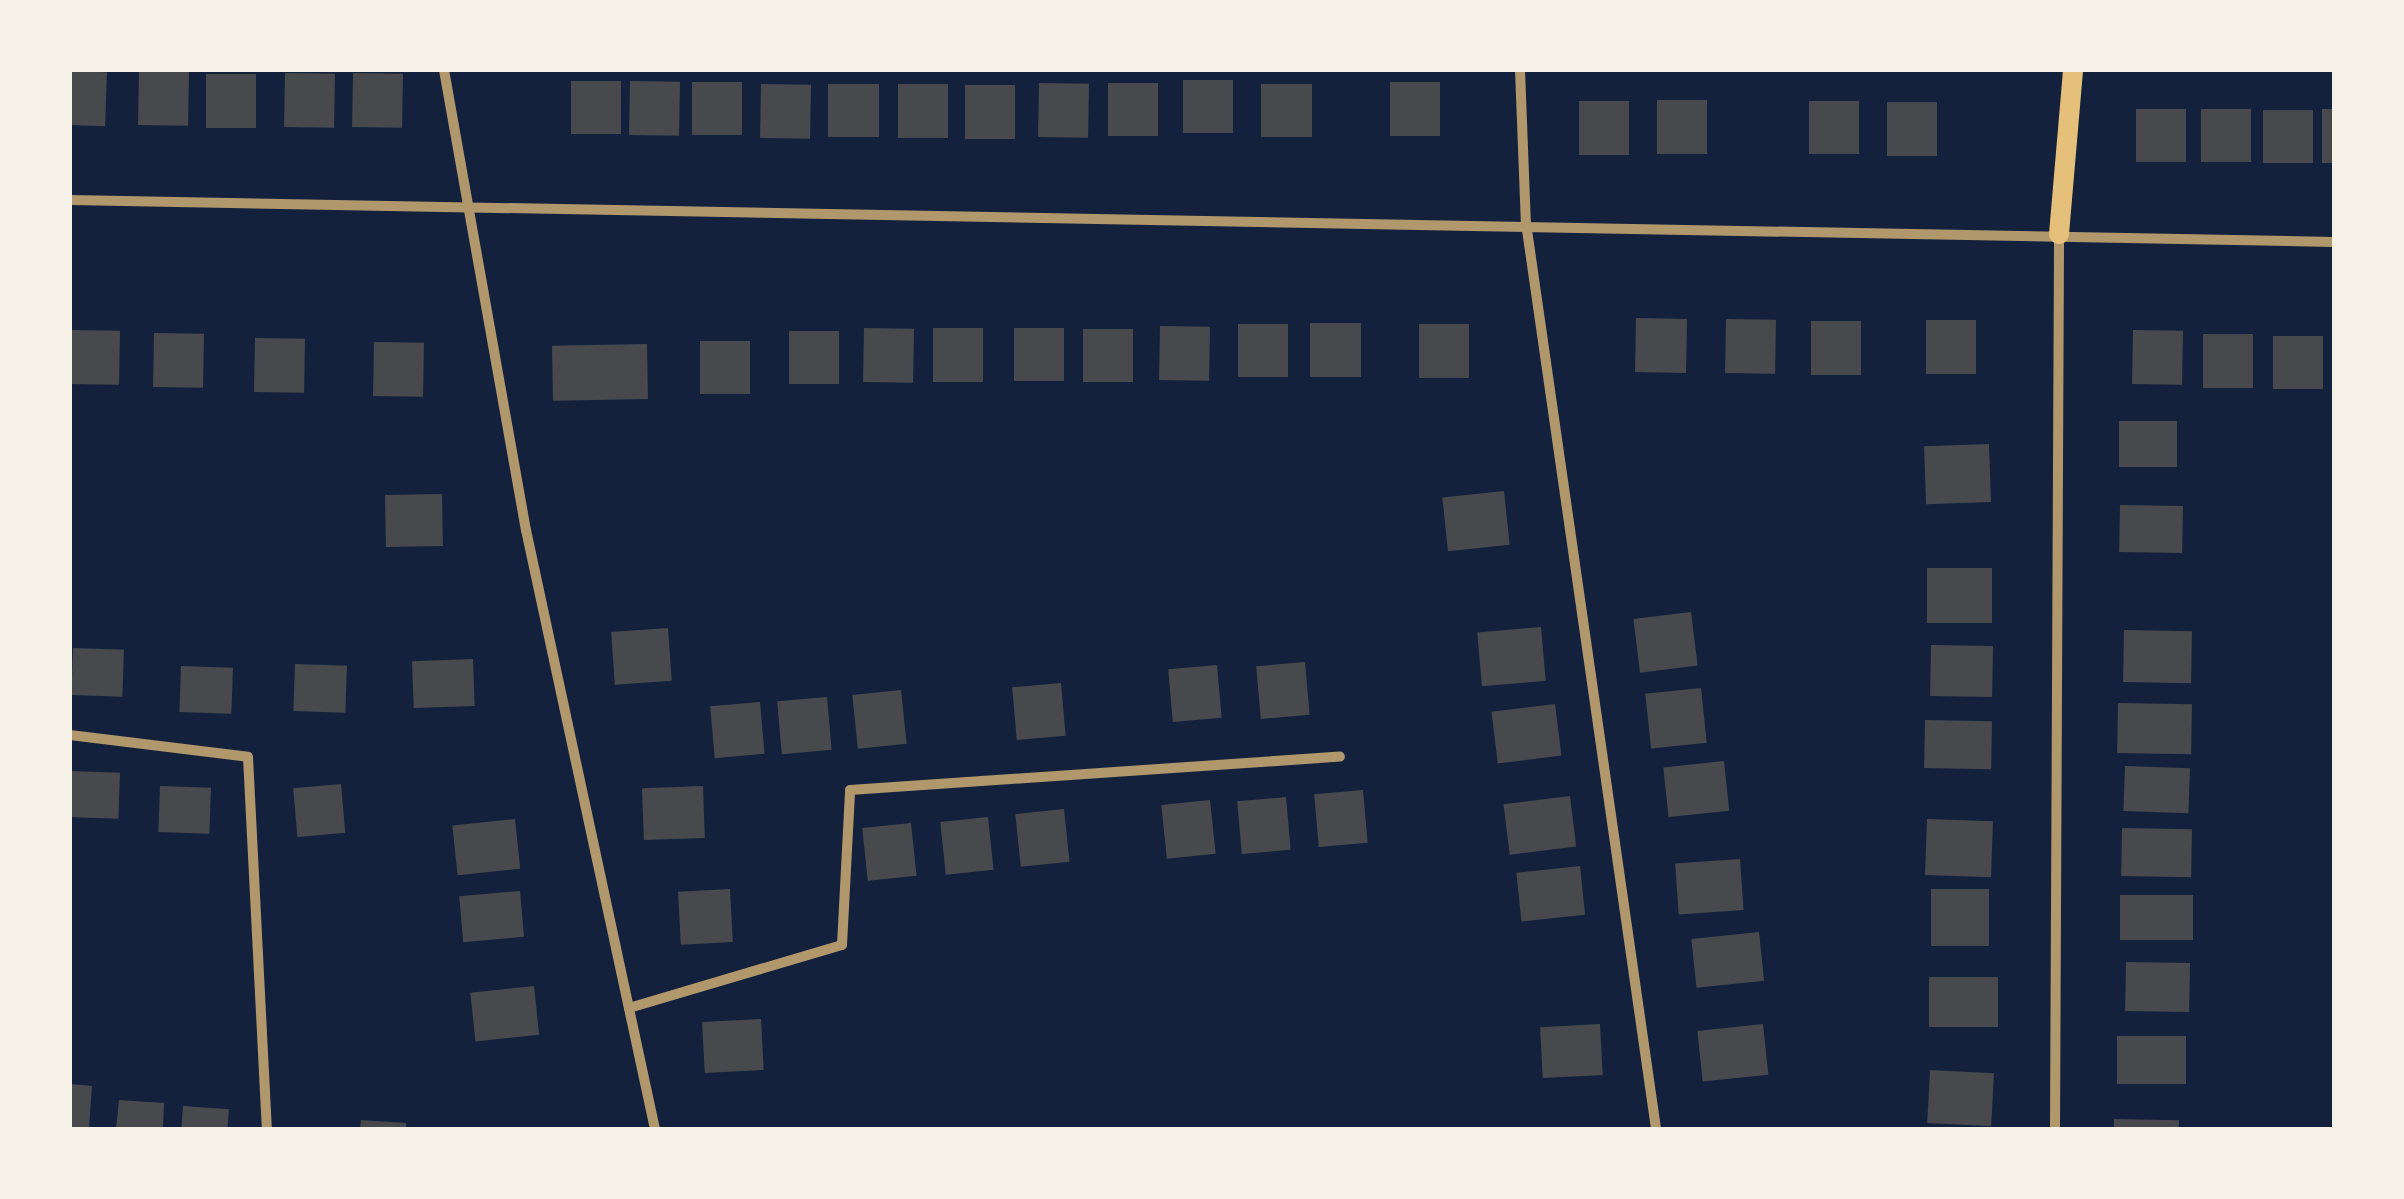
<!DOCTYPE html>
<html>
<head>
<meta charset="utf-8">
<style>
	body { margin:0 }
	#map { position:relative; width:2404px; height:1199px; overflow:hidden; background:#14213d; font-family:"Nunito Sans",sans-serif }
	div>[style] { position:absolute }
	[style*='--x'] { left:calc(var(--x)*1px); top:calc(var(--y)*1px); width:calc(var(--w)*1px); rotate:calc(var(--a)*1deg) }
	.building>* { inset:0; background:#48494c; transform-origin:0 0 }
	.minor>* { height:10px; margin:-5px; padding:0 5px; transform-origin:5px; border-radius:5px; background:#b1986c }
	.secondary>* { height:20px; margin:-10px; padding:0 10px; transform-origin:10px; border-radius:10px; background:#e5c07b }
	span { translate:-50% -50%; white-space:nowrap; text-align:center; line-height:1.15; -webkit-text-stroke:8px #f6f1e7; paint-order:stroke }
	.frame { position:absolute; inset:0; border:72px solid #f6f1e7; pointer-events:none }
</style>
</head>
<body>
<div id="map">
	<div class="building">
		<div style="left:70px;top:71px;width:37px;height:54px;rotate:2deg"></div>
		<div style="left:139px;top:71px;width:50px;height:54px;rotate:1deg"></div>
		<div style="left:285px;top:73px;width:50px;height:54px;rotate:1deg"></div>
		<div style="left:353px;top:73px;width:50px;height:54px;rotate:1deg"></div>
		<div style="left:206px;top:74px;width:50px;height:54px"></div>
		<div style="left:1183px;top:80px;width:50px;height:53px"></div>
		<div style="left:571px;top:81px;width:50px;height:53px"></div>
		<div style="left:630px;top:81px;width:50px;height:54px;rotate:1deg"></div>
		<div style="left:692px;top:82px;width:50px;height:53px"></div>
		<div style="left:1390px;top:82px;width:50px;height:54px"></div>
		<div style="left:1039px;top:83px;width:50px;height:54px;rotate:1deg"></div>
		<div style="left:1108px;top:83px;width:50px;height:53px"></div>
		<div style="left:761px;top:84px;width:50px;height:54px;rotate:1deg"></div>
		<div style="left:828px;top:84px;width:51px;height:53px"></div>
		<div style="left:898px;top:84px;width:50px;height:54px"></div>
		<div style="left:1261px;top:84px;width:51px;height:53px"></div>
		<div style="left:965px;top:85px;width:50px;height:54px"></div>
		<div style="left:1657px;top:100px;width:50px;height:54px"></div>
		<div style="left:1579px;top:101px;width:50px;height:54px"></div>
		<div style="left:1809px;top:101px;width:50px;height:53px"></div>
		<div style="left:1887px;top:102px;width:50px;height:54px"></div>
		<div style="left:2136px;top:109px;width:50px;height:53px"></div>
		<div style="left:2201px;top:109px;width:50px;height:53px"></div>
		<div style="left:2322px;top:109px;width:12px;height:54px"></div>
		<div style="left:2263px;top:110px;width:50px;height:53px"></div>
		<div style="left:1636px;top:318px;width:51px;height:54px;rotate:1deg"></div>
		<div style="left:1726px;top:319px;width:50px;height:54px;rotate:1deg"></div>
		<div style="left:1926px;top:320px;width:50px;height:54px"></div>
		<div style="left:1811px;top:321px;width:50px;height:54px"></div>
		<div style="left:1310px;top:323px;width:51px;height:54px"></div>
		<div style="left:1238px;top:324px;width:50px;height:53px"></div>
		<div style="left:1419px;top:324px;width:50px;height:54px"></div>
		<div style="left:1160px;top:326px;width:50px;height:54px;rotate:1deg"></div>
		<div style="left:864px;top:328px;width:50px;height:54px;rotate:1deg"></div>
		<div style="left:933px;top:328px;width:50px;height:54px"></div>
		<div style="left:1014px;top:328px;width:50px;height:53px"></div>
		<div style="left:1083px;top:329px;width:50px;height:53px"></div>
		<div style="left:70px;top:330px;width:50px;height:54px;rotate:1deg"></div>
		<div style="left:2133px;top:330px;width:50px;height:54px;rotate:1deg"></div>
		<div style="left:789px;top:331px;width:50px;height:53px"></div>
		<div style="left:154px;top:333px;width:50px;height:54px;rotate:1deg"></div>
		<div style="left:2203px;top:334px;width:50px;height:54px"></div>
		<div style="left:2273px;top:336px;width:50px;height:53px"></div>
		<div style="left:255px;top:338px;width:50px;height:54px;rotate:1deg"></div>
		<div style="left:700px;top:341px;width:50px;height:53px"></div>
		<div style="left:374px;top:342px;width:50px;height:54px;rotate:1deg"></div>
		<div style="left:647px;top:344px;width:55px;height:95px;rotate:89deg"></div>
		<div style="left:2119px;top:421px;width:58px;height:46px"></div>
		<div style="left:1989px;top:444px;width:58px;height:65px;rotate:88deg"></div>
		<div style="left:1504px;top:491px;width:54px;height:62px;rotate:84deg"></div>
		<div style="left:442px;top:494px;width:52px;height:57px;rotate:89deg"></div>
		<div style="left:2120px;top:505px;width:63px;height:47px;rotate:1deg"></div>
		<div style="left:1927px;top:568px;width:65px;height:55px"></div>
		<div style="left:1691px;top:612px;width:54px;height:58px;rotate:83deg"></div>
		<div style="left:1541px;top:627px;width:54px;height:64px;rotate:85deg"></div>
		<div style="left:668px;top:628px;width:53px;height:57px;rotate:86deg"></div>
		<div style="left:2124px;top:630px;width:68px;height:52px;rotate:1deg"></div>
		<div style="left:1931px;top:645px;width:62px;height:51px;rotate:1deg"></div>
		<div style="left:73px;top:648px;width:51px;height:47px;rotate:2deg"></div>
		<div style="left:473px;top:659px;width:47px;height:61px;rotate:88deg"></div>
		<div style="left:1305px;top:662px;width:53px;height:49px;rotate:85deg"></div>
		<div style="left:295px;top:664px;width:52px;height:47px;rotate:2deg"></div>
		<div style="left:1217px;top:665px;width:53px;height:49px;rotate:85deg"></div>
		<div style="left:181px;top:666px;width:52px;height:46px;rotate:2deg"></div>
		<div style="left:1061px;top:683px;width:53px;height:49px;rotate:85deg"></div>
		<div style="left:1701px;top:688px;width:55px;height:56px;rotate:84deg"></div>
		<div style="left:901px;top:690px;width:54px;height:49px;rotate:84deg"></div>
		<div style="left:827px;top:697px;width:53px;height:50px;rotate:85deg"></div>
		<div style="left:760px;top:702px;width:52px;height:50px;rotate:85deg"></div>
		<div style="left:2118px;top:703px;width:74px;height:50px;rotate:1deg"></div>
		<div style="left:1555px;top:704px;width:52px;height:64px;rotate:83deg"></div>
		<div style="left:1925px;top:720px;width:67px;height:48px;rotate:1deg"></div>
		<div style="left:1724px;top:761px;width:50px;height:61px;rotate:84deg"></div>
		<div style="left:2125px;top:766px;width:65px;height:45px;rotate:2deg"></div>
		<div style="left:70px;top:771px;width:50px;height:46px;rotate:2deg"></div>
		<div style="left:341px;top:784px;width:49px;height:48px;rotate:85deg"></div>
		<div style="left:160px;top:786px;width:51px;height:46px;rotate:2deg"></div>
		<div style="left:703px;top:786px;width:52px;height:61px;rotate:88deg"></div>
		<div style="left:1363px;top:790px;width:53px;height:49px;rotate:85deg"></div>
		<div style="left:1570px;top:796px;width:51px;height:67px;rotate:83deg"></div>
		<div style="left:1286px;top:797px;width:53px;height:49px;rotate:85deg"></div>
		<div style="left:1210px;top:800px;width:54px;height:49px;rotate:84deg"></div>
		<div style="left:1064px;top:809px;width:53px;height:49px;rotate:84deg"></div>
		<div style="left:988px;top:817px;width:53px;height:48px;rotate:84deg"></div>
		<div style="left:515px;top:819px;width:50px;height:63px;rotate:84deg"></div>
		<div style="left:1927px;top:819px;width:66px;height:56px;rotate:2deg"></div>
		<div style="left:911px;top:823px;width:53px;height:49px;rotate:84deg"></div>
		<div style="left:2122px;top:828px;width:70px;height:48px;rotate:1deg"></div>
		<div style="left:1740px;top:859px;width:51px;height:65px;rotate:86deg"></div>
		<div style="left:1580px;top:866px;width:49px;height:64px;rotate:84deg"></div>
		<div style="left:730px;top:889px;width:53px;height:52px;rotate:87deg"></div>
		<div style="left:1931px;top:889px;width:58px;height:57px"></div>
		<div style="left:520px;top:891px;width:46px;height:61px;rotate:85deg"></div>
		<div style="left:2120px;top:895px;width:73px;height:45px"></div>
		<div style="left:1759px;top:932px;width:49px;height:68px;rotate:84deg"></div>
		<div style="left:2126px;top:962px;width:64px;height:49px;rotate:1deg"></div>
		<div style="left:1929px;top:977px;width:69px;height:50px"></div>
		<div style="left:534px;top:986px;width:49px;height:64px;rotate:84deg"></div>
		<div style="left:761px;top:1019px;width:51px;height:59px;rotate:87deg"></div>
		<div style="left:1600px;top:1024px;width:51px;height:60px;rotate:87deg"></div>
		<div style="left:1763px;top:1024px;width:51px;height:66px;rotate:84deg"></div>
		<div style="left:2117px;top:1036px;width:69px;height:48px"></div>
		<div style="left:1930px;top:1070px;width:64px;height:53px;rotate:3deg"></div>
		<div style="clip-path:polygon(70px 1084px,92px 1086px,89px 1128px,70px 1127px)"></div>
		<div style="clip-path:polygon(119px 1100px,164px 1103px,163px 1129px,116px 1129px)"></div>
		<div style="left:183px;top:1106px;width:46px;height:23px;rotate:4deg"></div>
		<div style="left:2114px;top:1119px;width:65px;height:10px;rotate:1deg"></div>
		<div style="clip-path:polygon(361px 1120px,406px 1123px,406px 1129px,360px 1129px)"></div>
	</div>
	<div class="minor">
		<div style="--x:444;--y:70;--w:467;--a:79.9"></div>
		<div style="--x:526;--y:530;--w:613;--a:77.85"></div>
		<div style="--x:1520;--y:70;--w:153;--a:87.8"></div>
		<div style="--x:1526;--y:223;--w:915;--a:81.83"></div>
		<div style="--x:70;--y:200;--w:2264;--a:1.06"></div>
		<div style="--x:70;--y:735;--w:179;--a:7"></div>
		<div style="--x:248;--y:757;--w:372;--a:87.1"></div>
		<div style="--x:629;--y:1008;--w:222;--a:-16.5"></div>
		<div style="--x:842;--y:945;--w:155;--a:-87"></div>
		<div style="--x:850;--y:790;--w:491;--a:-3.9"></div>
		<div style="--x:2055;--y:1129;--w:894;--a:-89.74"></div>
	</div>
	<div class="secondary">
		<div style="--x:2059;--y:234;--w:165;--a:-85.1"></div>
	</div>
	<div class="frame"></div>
</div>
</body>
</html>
